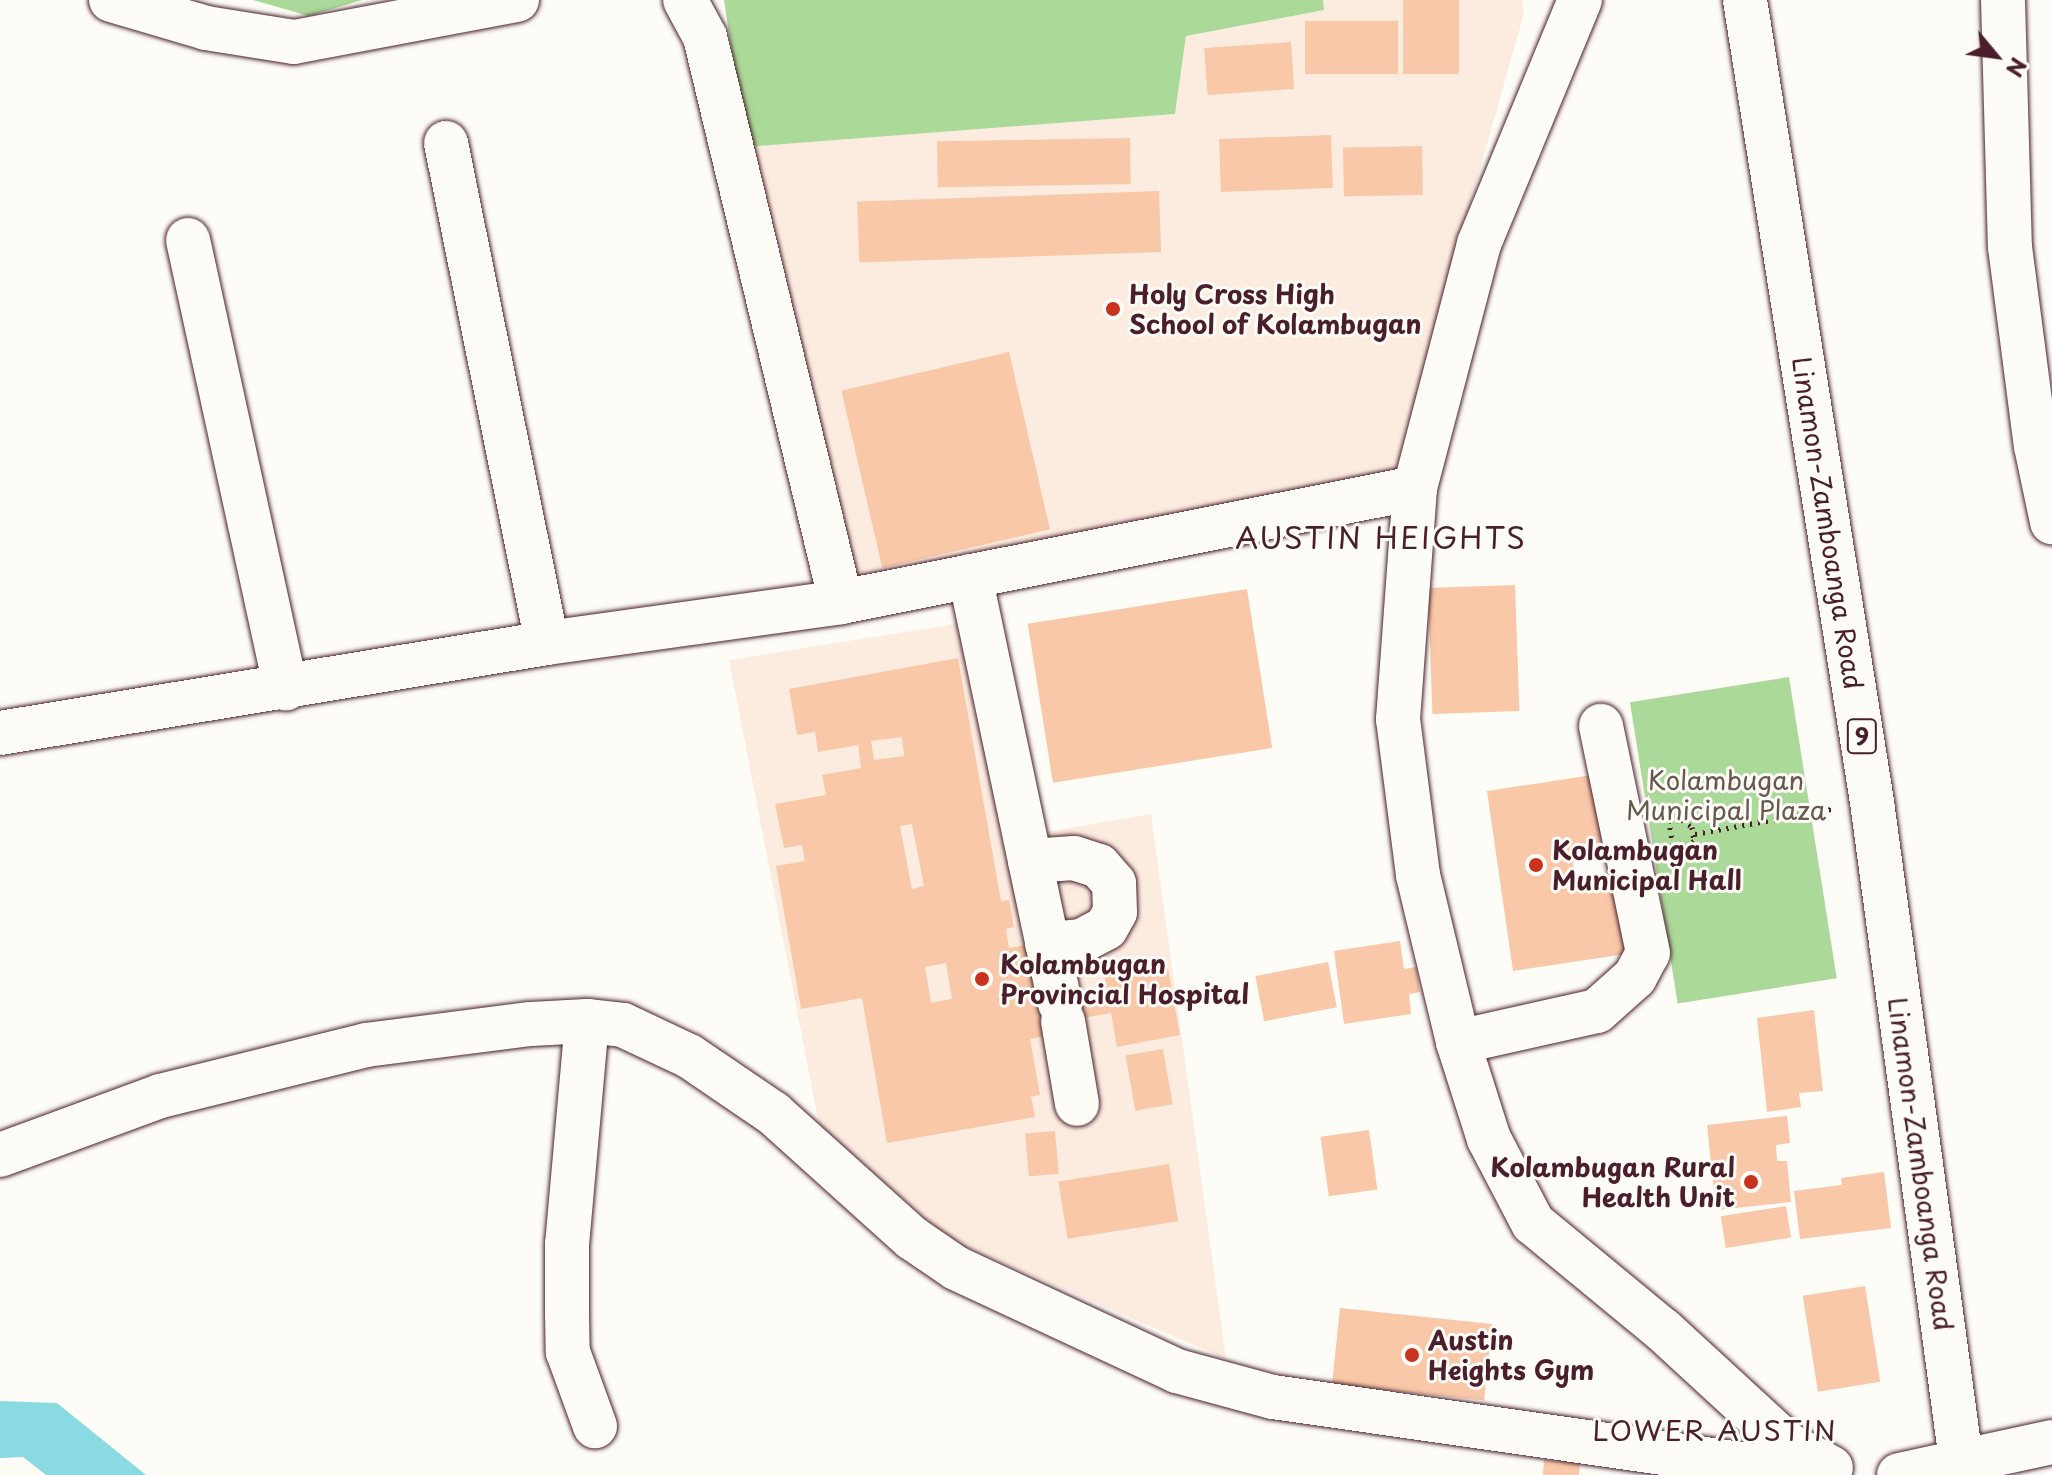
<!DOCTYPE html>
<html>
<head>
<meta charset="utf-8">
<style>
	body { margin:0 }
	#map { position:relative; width:2052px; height:1475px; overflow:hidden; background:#fdfcf7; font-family:"Playpen Sans",sans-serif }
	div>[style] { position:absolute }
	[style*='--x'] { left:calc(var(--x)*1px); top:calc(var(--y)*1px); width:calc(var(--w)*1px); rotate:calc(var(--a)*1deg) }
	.built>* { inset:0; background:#fcece0 }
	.green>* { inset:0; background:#aad999; transform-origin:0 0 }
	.water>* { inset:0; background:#8adbe1 }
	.building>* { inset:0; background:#f9c8a9; transform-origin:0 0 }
	.path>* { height:5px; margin-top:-2.5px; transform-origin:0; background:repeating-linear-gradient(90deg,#4a1f2b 0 2px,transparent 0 8px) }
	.roads { filter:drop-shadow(0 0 2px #4a1f2b) drop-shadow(0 0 2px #4a1f2b) }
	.minor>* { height:44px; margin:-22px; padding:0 22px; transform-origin:22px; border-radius:22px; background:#fdfcf7 }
	.highway>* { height:44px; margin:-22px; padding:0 22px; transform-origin:22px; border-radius:22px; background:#fdfcf7 }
	.dots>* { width:22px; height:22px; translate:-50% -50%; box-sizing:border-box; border:4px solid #fdfcf7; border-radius:50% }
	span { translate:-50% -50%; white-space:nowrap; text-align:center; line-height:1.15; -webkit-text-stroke:6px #fdfcf7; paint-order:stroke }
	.shield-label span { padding:2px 6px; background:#fdfcf7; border:2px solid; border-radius:6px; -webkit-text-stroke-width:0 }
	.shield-label { font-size:24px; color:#4a1f2b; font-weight:700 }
	.poi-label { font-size:26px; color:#4a1f2b; font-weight:700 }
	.left { translate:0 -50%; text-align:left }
	.right { translate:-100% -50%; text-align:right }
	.street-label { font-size:26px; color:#4a1f2b }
	.park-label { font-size:26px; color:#67574c }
	.neighbourhood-label { font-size:28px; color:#4a1f2b; letter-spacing:2px }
	.quarter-label { font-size:30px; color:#4a1f2b; letter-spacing:2px }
	.north { position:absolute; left:1956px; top:16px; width:80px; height:80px; -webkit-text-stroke:6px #fdfcf7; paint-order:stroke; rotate:119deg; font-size:22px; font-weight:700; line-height:32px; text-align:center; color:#4a1f2b }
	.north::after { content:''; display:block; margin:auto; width:28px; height:36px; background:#4a1f2b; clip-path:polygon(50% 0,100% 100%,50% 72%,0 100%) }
</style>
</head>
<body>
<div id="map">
	<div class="built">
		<div style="clip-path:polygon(1323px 0,1522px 0,1524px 13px,1395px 471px,851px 590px,746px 147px,1175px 114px,1186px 36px,1323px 10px)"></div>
		<div style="clip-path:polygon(1000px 617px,1036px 834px,1151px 814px,1226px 1359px,950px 1240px,819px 1124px,729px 660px)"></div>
	</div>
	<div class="green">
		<div style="clip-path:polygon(253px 0,362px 0,309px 16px)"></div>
		<div style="clip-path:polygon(724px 0,1323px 0,1324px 10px,1186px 36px,1175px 114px,746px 147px)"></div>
		<div style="left:1789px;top:677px;width:305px;height:161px;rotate:81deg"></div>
	</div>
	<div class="water">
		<div style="clip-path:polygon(0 1401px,57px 1403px,146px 1475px,46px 1475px,23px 1457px,0 1458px)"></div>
	</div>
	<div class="building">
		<div style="left:1403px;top:0;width:56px;height:74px"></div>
		<div style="left:1305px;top:21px;width:93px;height:53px"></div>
		<div style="left:1291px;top:42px;width:47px;height:87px;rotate:86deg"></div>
		<div style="left:1331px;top:135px;width:53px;height:112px;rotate:88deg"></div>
		<div style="left:1130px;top:138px;width:46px;height:193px;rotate:89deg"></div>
		<div style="left:1422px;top:146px;width:49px;height:79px;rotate:89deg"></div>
		<div style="left:1159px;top:191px;width:61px;height:302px;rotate:88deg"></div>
		<div style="left:1009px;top:352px;width:182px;height:172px;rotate:77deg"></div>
		<div style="left:1515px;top:585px;width:126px;height:87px;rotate:88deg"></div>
		<div style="left:1247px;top:589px;width:161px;height:222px;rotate:81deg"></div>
		<div style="clip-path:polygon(evenodd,958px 658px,1001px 901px,1009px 900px,1014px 927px,1006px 929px,1009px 948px,1031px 944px,1042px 1007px,1108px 995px,1104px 974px,1167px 963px,1180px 1035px,1117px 1047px,1111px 1013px,1044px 1025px,1047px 1036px,1030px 1039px,1040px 1095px,1031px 1097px,1035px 1117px,887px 1143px,862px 998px,801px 1009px,776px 866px,805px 861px,802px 845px,784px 848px,775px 804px,826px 795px,822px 775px,861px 768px,858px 745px,818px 752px,815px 732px,797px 735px,789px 689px,958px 658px,902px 737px,904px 756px,874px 760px,871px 741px,902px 737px,958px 658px,912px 824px,924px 886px,912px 889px,900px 826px,912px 824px,958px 658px,946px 963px,952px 999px,931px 1003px,925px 967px,946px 963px)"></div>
		<div style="clip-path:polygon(1599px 774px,1609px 841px,1571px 847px,1577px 890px,1617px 884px,1626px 954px,1513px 971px,1487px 791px)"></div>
		<div style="clip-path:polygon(1400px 941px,1404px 969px,1416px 967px,1420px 992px,1409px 994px,1411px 1014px,1344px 1024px,1334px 951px)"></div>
		<div style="left:1328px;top:962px;width:46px;height:74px;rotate:79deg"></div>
		<div style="clip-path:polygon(1814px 1010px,1823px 1091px,1799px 1093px,1801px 1107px,1767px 1112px,1757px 1018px)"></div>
		<div style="left:1163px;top:1049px;width:56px;height:38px;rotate:80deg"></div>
		<div style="clip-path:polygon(1787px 1116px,1790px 1143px,1776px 1145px,1777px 1161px,1787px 1161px,1791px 1202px,1716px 1210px,1707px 1125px)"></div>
		<div style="left:1369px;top:1130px;width:60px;height:49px;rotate:82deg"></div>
		<div style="left:1055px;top:1131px;width:43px;height:30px;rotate:85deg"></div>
		<div style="left:1169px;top:1164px;width:58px;height:112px;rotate:81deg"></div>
		<div style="clip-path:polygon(1884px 1172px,1891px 1228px,1800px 1239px,1794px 1191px,1842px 1185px,1841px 1178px)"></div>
		<div style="left:1786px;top:1206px;width:32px;height:66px;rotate:81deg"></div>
		<div style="left:1865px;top:1286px;width:97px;height:63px;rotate:81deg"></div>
		<div style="left:1340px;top:1308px;width:153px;height:77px;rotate:6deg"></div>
		<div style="clip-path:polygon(1544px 1460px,1580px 1462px,1579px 1475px,1543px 1475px)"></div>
	</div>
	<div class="path">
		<div style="--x:1682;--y:820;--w:12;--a:35"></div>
		<div style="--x:1692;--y:827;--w:14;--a:82"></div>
		<div style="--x:1694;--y:841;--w:23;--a:149"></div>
		<div style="--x:1674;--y:853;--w:32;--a:-99"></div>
		<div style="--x:1669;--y:821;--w:13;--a:-4"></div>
		<div style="--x:1695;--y:834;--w:143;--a:-10.4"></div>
	</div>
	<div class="roads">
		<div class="minor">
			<div style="--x:111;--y:0;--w:99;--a:16.4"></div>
			<div style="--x:206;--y:28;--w:89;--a:9"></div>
			<div style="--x:294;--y:42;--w:227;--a:-10.7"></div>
			<div style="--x:685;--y:0;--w:42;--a:61.6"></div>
			<div style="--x:705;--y:37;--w:581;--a:76.47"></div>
			<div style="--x:1580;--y:0;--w:264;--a:112.5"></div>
			<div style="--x:1479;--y:244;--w:252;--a:104.7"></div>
			<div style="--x:1415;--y:488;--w:232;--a:94.2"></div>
			<div style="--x:1398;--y:719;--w:157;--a:82.7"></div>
			<div style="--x:1418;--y:875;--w:172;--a:76.5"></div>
			<div style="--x:1458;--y:1042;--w:102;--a:72.3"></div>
			<div style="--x:1489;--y:1139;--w:95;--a:62.4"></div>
			<div style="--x:1533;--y:1223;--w:168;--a:39.5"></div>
			<div style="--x:1663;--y:1330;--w:168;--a:42.6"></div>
			<div style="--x:1787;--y:1444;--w:50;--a:28.6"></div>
			<div style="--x:2003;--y:0;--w:247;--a:88.4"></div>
			<div style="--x:2010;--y:247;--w:201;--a:82.6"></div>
			<div style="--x:2036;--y:446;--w:78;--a:78.1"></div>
			<div style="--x:446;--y:143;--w:510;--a:78.58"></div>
			<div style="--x:188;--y:240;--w:459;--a:77.7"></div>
			<div style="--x:970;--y:576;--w:437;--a:78.1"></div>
			<div style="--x:0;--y:733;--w:554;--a:-9.34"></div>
			<div style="--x:547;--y:643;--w:297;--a:-7.9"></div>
			<div style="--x:841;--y:602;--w:585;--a:-11.23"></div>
			<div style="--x:1030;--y:861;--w:44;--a:-3.9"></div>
			<div style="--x:1074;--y:858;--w:26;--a:18"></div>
			<div style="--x:1099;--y:866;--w:23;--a:49"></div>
			<div style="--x:1114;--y:883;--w:29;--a:88"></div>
			<div style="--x:1115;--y:912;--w:18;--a:119"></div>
			<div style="--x:1106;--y:928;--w:27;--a:152"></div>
			<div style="--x:1082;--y:941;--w:35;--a:175"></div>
			<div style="--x:587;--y:1021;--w:224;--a:95.1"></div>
			<div style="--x:567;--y:1244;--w:69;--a:90"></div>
			<div style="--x:567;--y:1313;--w:39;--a:89"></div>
			<div style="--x:568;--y:1352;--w:79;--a:70"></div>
			<div style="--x:1063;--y:1021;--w:84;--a:80.4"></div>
			<div style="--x:1458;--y:1042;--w:142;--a:-12.6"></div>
			<div style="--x:1597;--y:1011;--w:51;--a:-41.8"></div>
			<div style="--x:1635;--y:977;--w:27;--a:-62"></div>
			<div style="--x:1648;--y:953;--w:232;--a:-101.7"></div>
			<div style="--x:0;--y:1155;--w:171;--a:-20.2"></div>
			<div style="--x:160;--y:1096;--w:212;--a:-13.9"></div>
			<div style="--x:366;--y:1045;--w:166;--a:-7.3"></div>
			<div style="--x:531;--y:1024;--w:56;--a:-3.1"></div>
			<div style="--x:587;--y:1021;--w:36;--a:6"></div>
			<div style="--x:623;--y:1025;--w:73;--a:25.2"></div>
			<div style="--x:689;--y:1056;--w:102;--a:34.2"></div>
			<div style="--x:773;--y:1113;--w:187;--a:42"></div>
			<div style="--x:912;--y:1238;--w:53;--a:34.3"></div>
			<div style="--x:956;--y:1268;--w:244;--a:25"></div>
			<div style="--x:1177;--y:1371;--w:99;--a:15.2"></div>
			<div style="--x:1273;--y:1397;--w:549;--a:8.17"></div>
			<div style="--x:1899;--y:1475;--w:157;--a:-12.2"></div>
		</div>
		<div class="highway">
			<div style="--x:1745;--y:0;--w:812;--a:81"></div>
			<div style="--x:1872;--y:802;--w:679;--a:82.3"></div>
		</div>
	</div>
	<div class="dots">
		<div style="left:1113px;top:309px;background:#c8321e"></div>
		<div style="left:1536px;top:865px;background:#c8321e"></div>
		<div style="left:982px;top:979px;background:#c8321e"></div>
		<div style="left:1751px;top:1182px;background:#c8321e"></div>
		<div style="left:1412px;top:1355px;background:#c8321e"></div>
	</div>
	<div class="shield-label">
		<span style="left:1862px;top:736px">9</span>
	</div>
	<div class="poi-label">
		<span class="left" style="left:1129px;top:309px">Holy Cross High<br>School of Kolambugan</span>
		<span class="left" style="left:1552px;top:865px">Kolambugan<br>Municipal Hall</span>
		<span class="left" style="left:1000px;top:979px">Kolambugan<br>Provincial Hospital</span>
		<span class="right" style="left:1735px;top:1182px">Kolambugan Rural<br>Health Unit</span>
		<span class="left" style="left:1428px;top:1355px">Austin<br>Heights Gym</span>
	</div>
	<div class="street-label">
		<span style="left:1828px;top:523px;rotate:81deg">Linamon-Zamboanga Road</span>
		<span style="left:1921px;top:1164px;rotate:82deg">Linamon-Zamboanga Road</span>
	</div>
	<div class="park-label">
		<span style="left:1726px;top:795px">Kolambugan<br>Municipal Plaza</span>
	</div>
	<div class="neighbourhood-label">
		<span style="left:1715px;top:1430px">LOWER AUSTIN</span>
	</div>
	<div class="quarter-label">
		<span style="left:1381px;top:537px">AUSTIN HEIGHTS</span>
	</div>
	<div class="north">N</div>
</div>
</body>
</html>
